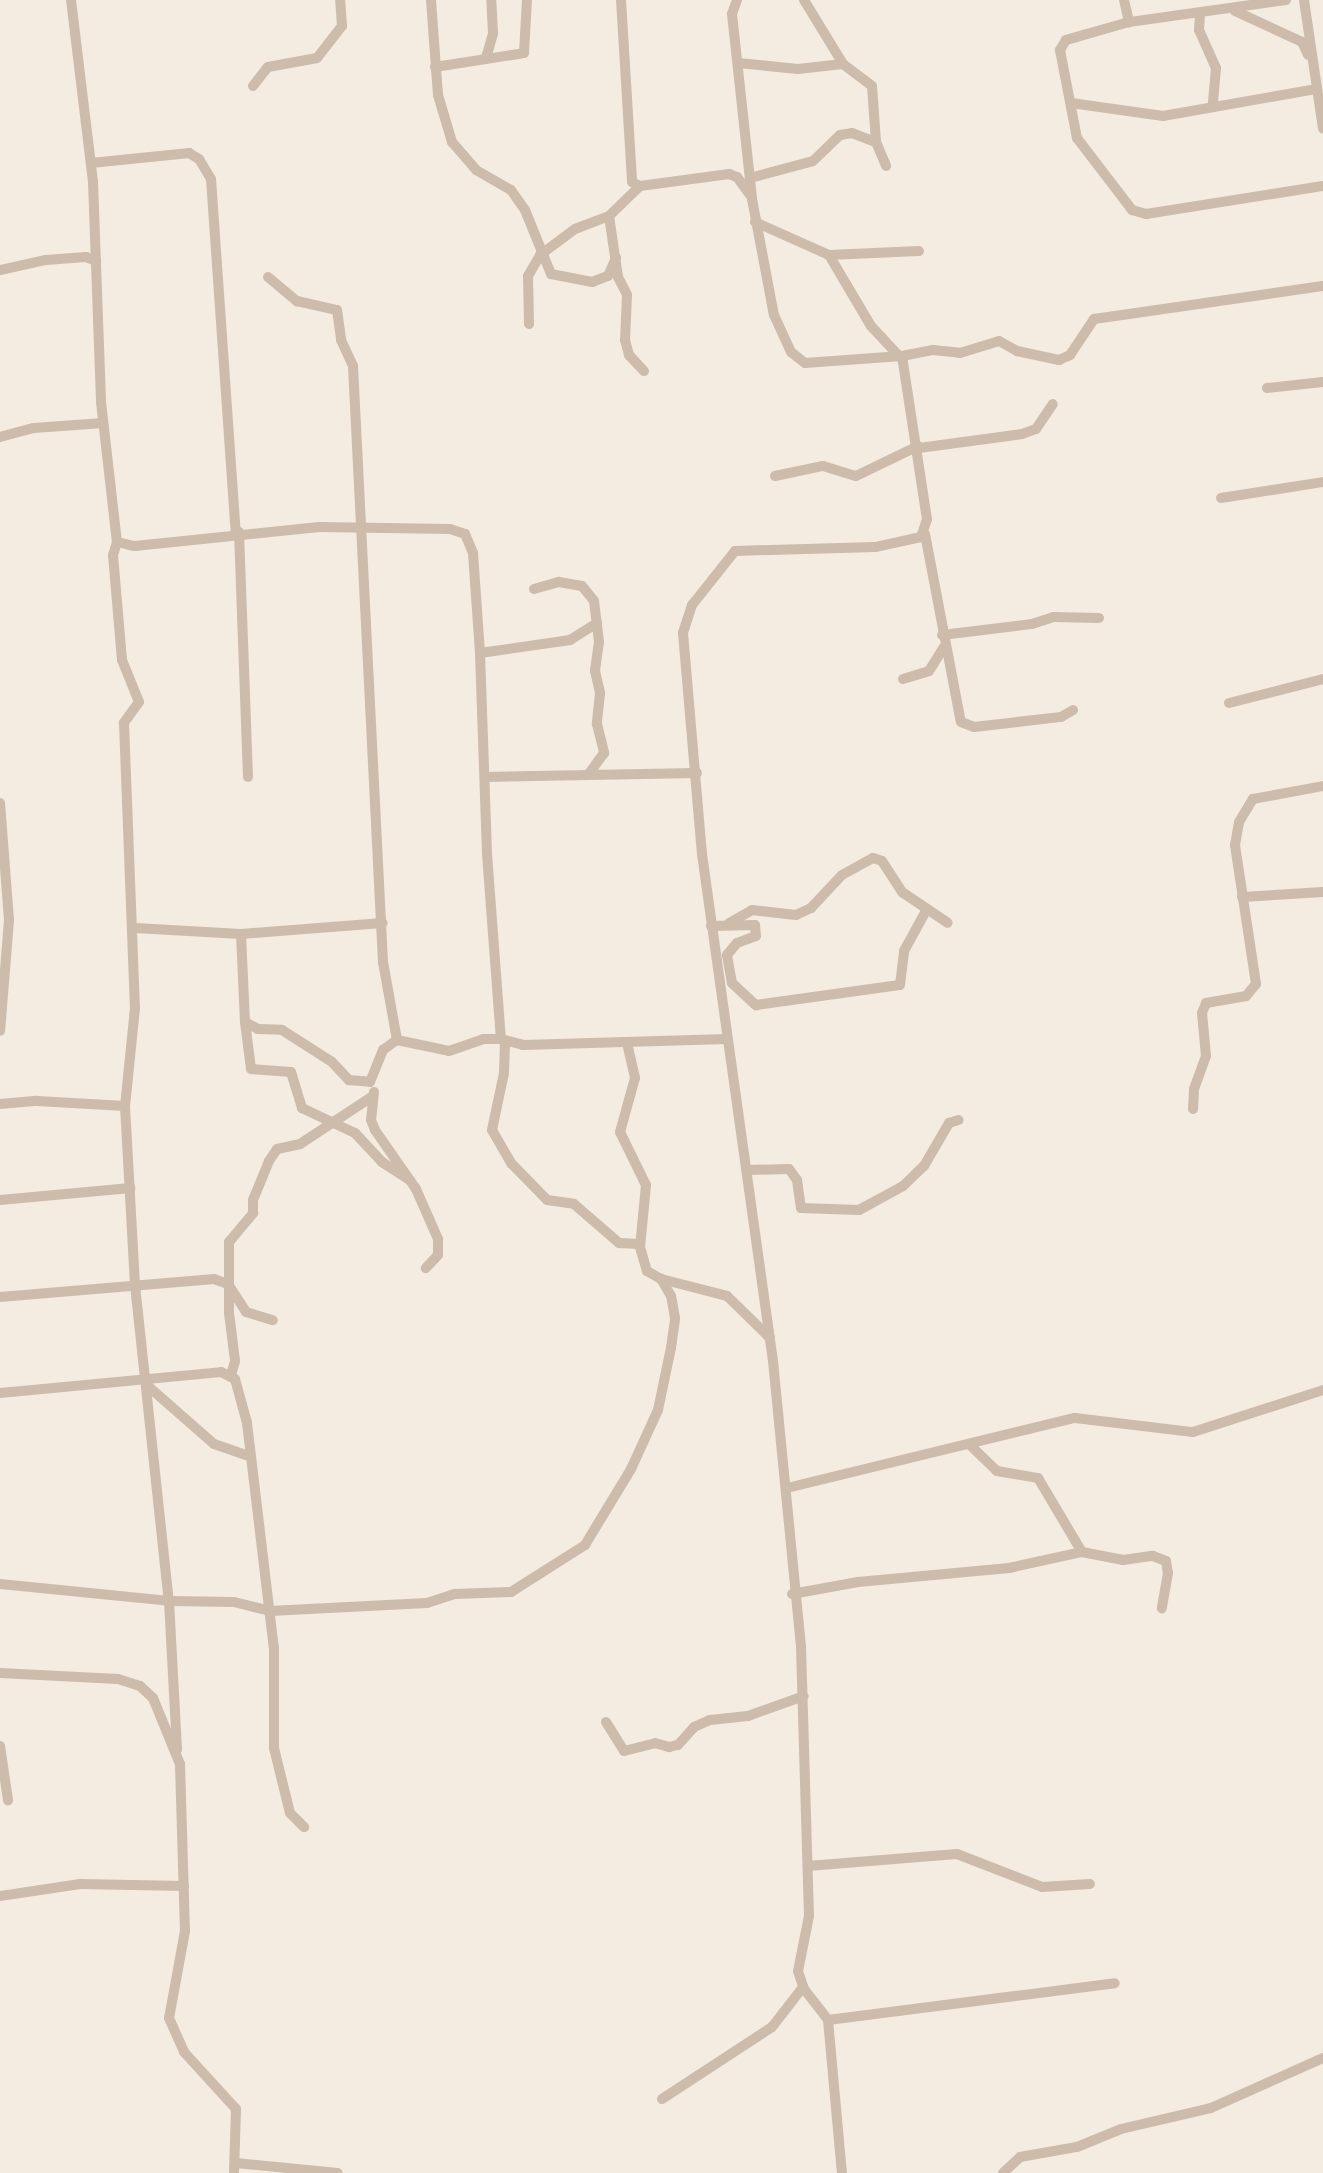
<!DOCTYPE html>
<html>
<head>
<meta charset="utf-8">
<style>
	body { margin:0 }
	#map { position:relative; width:1323px; height:2173px; overflow:hidden; background:#f4ebe1; font-family:Rubik,sans-serif }
	div>[style] { position:absolute }
	[style*='--x'] { left:calc(var(--x)*1px); top:calc(var(--y)*1px); width:calc(var(--w)*1px); rotate:calc(var(--a)*1deg) }
	.minor>* { height:10px; margin:-5px; padding:0 5px; transform-origin:5px; border-radius:5px; background:#cdbbac }
	span { translate:-50% -50%; white-space:nowrap; text-align:center; line-height:1.15; -webkit-text-stroke:7px #fbf5ee; paint-order:stroke }
</style>
</head>
<body>
<div id="map">
	<div class="minor">
		<div style="--x:71;--y:0;--w:183;--a:83.1"></div>
		<div style="--x:93;--y:182;--w:220;--a:87.9"></div>
		<div style="--x:101;--y:402;--w:141;--a:83.5"></div>
		<div style="--x:117;--y:542;--w:18;--a:13"></div>
		<div style="--x:135;--y:546;--w:185;--a:-5.9"></div>
		<div style="--x:319;--y:527;--w:131;--a:0.9"></div>
		<div style="--x:450;--y:529;--w:16;--a:18"></div>
		<div style="--x:465;--y:534;--w:21;--a:67"></div>
		<div style="--x:473;--y:553;--w:100;--a:86"></div>
		<div style="--x:480;--y:653;--w:201;--a:88"></div>
		<div style="--x:487;--y:854;--w:186;--a:85.7"></div>
		<div style="--x:501;--y:1039;--w:23;--a:15"></div>
		<div style="--x:523;--y:1045;--w:204;--a:-1.7"></div>
		<div style="--x:431;--y:0;--w:95;--a:85.8"></div>
		<div style="--x:438;--y:95;--w:49;--a:73.4"></div>
		<div style="--x:452;--y:142;--w:37;--a:49"></div>
		<div style="--x:476;--y:170;--w:40;--a:29.7"></div>
		<div style="--x:511;--y:190;--w:24;--a:55"></div>
		<div style="--x:525;--y:210;--w:69;--a:67.9"></div>
		<div style="--x:551;--y:274;--w:42;--a:11"></div>
		<div style="--x:592;--y:282;--w:17;--a:-21"></div>
		<div style="--x:608;--y:276;--w:20;--a:-66"></div>
		<div style="--x:621;--y:0;--w:182;--a:86.5"></div>
		<div style="--x:632;--y:182;--w:9;--a:27"></div>
		<div style="--x:640;--y:186;--w:90;--a:-7.7"></div>
		<div style="--x:729;--y:174;--w:9;--a:21"></div>
		<div style="--x:737;--y:177;--w:22;--a:54"></div>
		<div style="--x:737;--y:0;--w:15;--a:110"></div>
		<div style="--x:732;--y:14;--w:186;--a:83.8"></div>
		<div style="--x:752;--y:199;--w:118;--a:79.3"></div>
		<div style="--x:774;--y:315;--w:41;--a:65.3"></div>
		<div style="--x:791;--y:352;--w:18;--a:38"></div>
		<div style="--x:805;--y:363;--w:97;--a:-4.1"></div>
		<div style="--x:902;--y:356;--w:165;--a:81.3"></div>
		<div style="--x:927;--y:519;--w:19;--a:108"></div>
		<div style="--x:921;--y:537;--w:47;--a:167.7"></div>
		<div style="--x:875;--y:547;--w:140;--a:178.4"></div>
		<div style="--x:735;--y:551;--w:69;--a:128.5"></div>
		<div style="--x:692;--y:605;--w:29;--a:108"></div>
		<div style="--x:683;--y:633;--w:222;--a:85.1"></div>
		<div style="--x:702;--y:854;--w:512;--a:82.03"></div>
		<div style="--x:773;--y:1361;--w:287;--a:84.4"></div>
		<div style="--x:801;--y:1647;--w:269;--a:88.3"></div>
		<div style="--x:809;--y:1916;--w:56;--a:101.3"></div>
		<div style="--x:798;--y:1971;--w:19;--a:72"></div>
		<div style="--x:804;--y:1989;--w:39;--a:52"></div>
		<div style="--x:828;--y:2020;--w:154;--a:84.8"></div>
		<div style="--x:804;--y:0;--w:75;--a:58.6"></div>
		<div style="--x:843;--y:64;--w:36;--a:37"></div>
		<div style="--x:872;--y:86;--w:56;--a:85.9"></div>
		<div style="--x:876;--y:142;--w:26;--a:67"></div>
		<div style="--x:1124;--y:0;--w:23;--a:77"></div>
		<div style="--x:1286;--y:0;--w:159;--a:172"></div>
		<div style="--x:1129;--y:22;--w:66;--a:164.1"></div>
		<div style="--x:1066;--y:40;--w:12;--a:121"></div>
		<div style="--x:1060;--y:50;--w:90;--a:79.1"></div>
		<div style="--x:1077;--y:138;--w:91;--a:52.6"></div>
		<div style="--x:1132;--y:210;--w:15;--a:16"></div>
		<div style="--x:1146;--y:214;--w:179;--a:-9"></div>
		<div style="--x:1304;--y:0;--w:130;--a:81.6"></div>
		<div style="--x:1235;--y:11;--w:74;--a:24.8"></div>
		<div style="--x:1302;--y:42;--w:14;--a:65"></div>
		<div style="--x:1200;--y:15;--w:15;--a:94"></div>
		<div style="--x:1199;--y:30;--w:42;--a:65.9"></div>
		<div style="--x:1216;--y:68;--w:37;--a:95"></div>
		<div style="--x:486;--y:58;--w:26;--a:-74"></div>
		<div style="--x:493;--y:33;--w:33;--a:-93"></div>
		<div style="--x:738;--y:63;--w:60;--a:5.7"></div>
		<div style="--x:798;--y:69;--w:45;--a:-6.3"></div>
		<div style="--x:435;--y:67;--w:90;--a:-8.9"></div>
		<div style="--x:524;--y:53;--w:53;--a:-86.8"></div>
		<div style="--x:253;--y:86;--w:24;--a:-52"></div>
		<div style="--x:268;--y:67;--w:50;--a:-10.4"></div>
		<div style="--x:317;--y:58;--w:41;--a:-52"></div>
		<div style="--x:342;--y:26;--w:26;--a:-94"></div>
		<div style="--x:1071;--y:103;--w:93;--a:8"></div>
		<div style="--x:1163;--y:116;--w:155;--a:-10"></div>
		<div style="--x:91;--y:163;--w:99;--a:-5.8"></div>
		<div style="--x:189;--y:153;--w:12;--a:31"></div>
		<div style="--x:199;--y:159;--w:23;--a:59"></div>
		<div style="--x:211;--y:179;--w:355;--a:86"></div>
		<div style="--x:750;--y:178;--w:65;--a:-15.1"></div>
		<div style="--x:813;--y:161;--w:37;--a:-44"></div>
		<div style="--x:840;--y:135;--w:12;--a:-9"></div>
		<div style="--x:852;--y:133;--w:26;--a:21"></div>
		<div style="--x:609;--y:216;--w:62;--a:81.6"></div>
		<div style="--x:618;--y:277;--w:20;--a:63"></div>
		<div style="--x:627;--y:295;--w:45;--a:92.5"></div>
		<div style="--x:625;--y:340;--w:16;--a:75"></div>
		<div style="--x:629;--y:355;--w:22;--a:47"></div>
		<div style="--x:755;--y:222;--w:81;--a:24"></div>
		<div style="--x:829;--y:255;--w:82;--a:59.4"></div>
		<div style="--x:871;--y:326;--w:40;--a:47"></div>
		<div style="--x:829;--y:255;--w:90;--a:-2.5"></div>
		<div style="--x:0;--y:270;--w:47;--a:-12.3"></div>
		<div style="--x:46;--y:260;--w:40;--a:-4.3"></div>
		<div style="--x:86;--y:257;--w:11;--a:22"></div>
		<div style="--x:268;--y:277;--w:38;--a:40"></div>
		<div style="--x:297;--y:301;--w:41;--a:12.7"></div>
		<div style="--x:337;--y:310;--w:30;--a:82"></div>
		<div style="--x:341;--y:340;--w:29;--a:65"></div>
		<div style="--x:353;--y:366;--w:597;--a:87.12"></div>
		<div style="--x:383;--y:962;--w:79;--a:79.8"></div>
		<div style="--x:529;--y:324;--w:48;--a:-91.2"></div>
		<div style="--x:528;--y:276;--w:24;--a:-60"></div>
		<div style="--x:540;--y:255;--w:44;--a:-36.6"></div>
		<div style="--x:575;--y:229;--w:36;--a:-21"></div>
		<div style="--x:609;--y:216;--w:43;--a:-44.1"></div>
		<div style="--x:902;--y:356;--w:32;--a:-11"></div>
		<div style="--x:933;--y:350;--w:27;--a:6"></div>
		<div style="--x:960;--y:353;--w:41;--a:-17.1"></div>
		<div style="--x:999;--y:341;--w:21;--a:29"></div>
		<div style="--x:1017;--y:351;--w:43;--a:12.1"></div>
		<div style="--x:1059;--y:360;--w:12;--a:-24"></div>
		<div style="--x:1070;--y:355;--w:43;--a:-56.3"></div>
		<div style="--x:1094;--y:319;--w:231;--a:-8.2"></div>
		<div style="--x:1267;--y:388;--w:56;--a:-6.1"></div>
		<div style="--x:0;--y:437;--w:35;--a:-15"></div>
		<div style="--x:34;--y:428;--w:69;--a:-4.1"></div>
		<div style="--x:919;--y:448;--w:104;--a:-7.7"></div>
		<div style="--x:1022;--y:434;--w:15;--a:-20"></div>
		<div style="--x:1036;--y:429;--w:30;--a:-56"></div>
		<div style="--x:775;--y:476;--w:49;--a:-11.8"></div>
		<div style="--x:823;--y:466;--w:34;--a:17"></div>
		<div style="--x:856;--y:476;--w:69;--a:-25.8"></div>
		<div style="--x:1221;--y:498;--w:103;--a:-8.9"></div>
		<div style="--x:239;--y:532;--w:245;--a:87.9"></div>
		<div style="--x:925;--y:534;--w:191;--a:79.2"></div>
		<div style="--x:961;--y:722;--w:14;--a:21"></div>
		<div style="--x:974;--y:727;--w:88;--a:-6.6"></div>
		<div style="--x:1061;--y:717;--w:14;--a:-30"></div>
		<div style="--x:117;--y:542;--w:14;--a:107"></div>
		<div style="--x:113;--y:555;--w:105;--a:85.1"></div>
		<div style="--x:122;--y:660;--w:45;--a:68"></div>
		<div style="--x:139;--y:702;--w:26;--a:126"></div>
		<div style="--x:124;--y:723;--w:285;--a:87.8"></div>
		<div style="--x:135;--y:1008;--w:99;--a:95.8"></div>
		<div style="--x:125;--y:1106;--w:179;--a:86.8"></div>
		<div style="--x:135;--y:1285;--w:318;--a:83.9"></div>
		<div style="--x:169;--y:1601;--w:149;--a:86.9"></div>
		<div style="--x:534;--y:589;--w:26;--a:-16"></div>
		<div style="--x:559;--y:582;--w:23;--a:10"></div>
		<div style="--x:582;--y:586;--w:19;--a:51"></div>
		<div style="--x:594;--y:601;--w:41;--a:83"></div>
		<div style="--x:599;--y:642;--w:29;--a:98"></div>
		<div style="--x:595;--y:671;--w:23;--a:77"></div>
		<div style="--x:600;--y:693;--w:31;--a:96"></div>
		<div style="--x:597;--y:724;--w:30;--a:76"></div>
		<div style="--x:604;--y:753;--w:27;--a:126"></div>
		<div style="--x:942;--y:635;--w:91;--a:-7"></div>
		<div style="--x:1032;--y:624;--w:22;--a:-18"></div>
		<div style="--x:1053;--y:617;--w:46;--a:1.2"></div>
		<div style="--x:480;--y:653;--w:91;--a:-8.2"></div>
		<div style="--x:570;--y:640;--w:32;--a:-32"></div>
		<div style="--x:903;--y:679;--w:27;--a:-17"></div>
		<div style="--x:929;--y:671;--w:28;--a:-58"></div>
		<div style="--x:1229;--y:703;--w:97;--a:-14.3"></div>
		<div style="--x:486;--y:777;--w:211;--a:-1.1"></div>
		<div style="--x:0;--y:803;--w:117;--a:85.6"></div>
		<div style="--x:9;--y:920;--w:111;--a:94.6"></div>
		<div style="--x:1242;--y:897;--w:81;--a:-3.5"></div>
		<div style="--x:729;--y:923;--w:26;--a:-29"></div>
		<div style="--x:752;--y:910;--w:44;--a:6.5"></div>
		<div style="--x:796;--y:915;--w:17;--a:-25"></div>
		<div style="--x:811;--y:908;--w:45;--a:-46.8"></div>
		<div style="--x:842;--y:875;--w:35;--a:-29"></div>
		<div style="--x:873;--y:858;--w:9;--a:18"></div>
		<div style="--x:882;--y:861;--w:37;--a:57"></div>
		<div style="--x:902;--y:892;--w:55;--a:34"></div>
		<div style="--x:711;--y:926;--w:44;--a:-1.3"></div>
		<div style="--x:755;--y:925;--w:11;--a:85"></div>
		<div style="--x:756;--y:936;--w:20;--a:160"></div>
		<div style="--x:737;--y:943;--w:16;--a:130"></div>
		<div style="--x:727;--y:955;--w:28;--a:80"></div>
		<div style="--x:732;--y:983;--w:33;--a:43"></div>
		<div style="--x:756;--y:1005;--w:145;--a:-7.9"></div>
		<div style="--x:900;--y:985;--w:34;--a:-83"></div>
		<div style="--x:904;--y:951;--w:48;--a:-61.3"></div>
		<div style="--x:135;--y:928;--w:106;--a:3.2"></div>
		<div style="--x:241;--y:934;--w:142;--a:-4.4"></div>
		<div style="--x:241;--y:934;--w:88;--a:87.4"></div>
		<div style="--x:245;--y:1022;--w:15;--a:28"></div>
		<div style="--x:258;--y:1029;--w:24;--a:2"></div>
		<div style="--x:282;--y:1030;--w:59;--a:32.6"></div>
		<div style="--x:332;--y:1062;--w:25;--a:47"></div>
		<div style="--x:349;--y:1080;--w:21;--a:5"></div>
		<div style="--x:370;--y:1082;--w:35;--a:-68"></div>
		<div style="--x:383;--y:1050;--w:17;--a:-36"></div>
		<div style="--x:397;--y:1040;--w:53;--a:11.9"></div>
		<div style="--x:449;--y:1051;--w:36;--a:-19"></div>
		<div style="--x:483;--y:1039;--w:18;--a:0"></div>
		<div style="--x:245;--y:1022;--w:47;--a:82.7"></div>
		<div style="--x:251;--y:1069;--w:40;--a:4.3"></div>
		<div style="--x:291;--y:1072;--w:38;--a:73"></div>
		<div style="--x:302;--y:1108;--w:59;--a:25.3"></div>
		<div style="--x:355;--y:1133;--w:40;--a:47"></div>
		<div style="--x:382;--y:1162;--w:33;--a:33"></div>
		<div style="--x:505;--y:1043;--w:30;--a:92"></div>
		<div style="--x:504;--y:1073;--w:58;--a:101.9"></div>
		<div style="--x:492;--y:1130;--w:39;--a:60"></div>
		<div style="--x:512;--y:1164;--w:50;--a:45.8"></div>
		<div style="--x:547;--y:1200;--w:27;--a:8"></div>
		<div style="--x:574;--y:1204;--w:60;--a:40.9"></div>
		<div style="--x:619;--y:1243;--w:21;--a:3"></div>
		<div style="--x:627;--y:1043;--w:36;--a:77"></div>
		<div style="--x:635;--y:1078;--w:56;--a:105.5"></div>
		<div style="--x:620;--y:1132;--w:59;--a:63.9"></div>
		<div style="--x:646;--y:1185;--w:62;--a:95.5"></div>
		<div style="--x:640;--y:1247;--w:25;--a:74"></div>
		<div style="--x:647;--y:1271;--w:16;--a:30"></div>
		<div style="--x:661;--y:1279;--w:68;--a:14.4"></div>
		<div style="--x:727;--y:1296;--w:60;--a:44.3"></div>
		<div style="--x:374;--y:1092;--w:28;--a:96"></div>
		<div style="--x:371;--y:1120;--w:11;--a:68"></div>
		<div style="--x:375;--y:1130;--w:72;--a:55.2"></div>
		<div style="--x:416;--y:1189;--w:55;--a:66.3"></div>
		<div style="--x:438;--y:1239;--w:16;--a:90"></div>
		<div style="--x:438;--y:1255;--w:18;--a:133"></div>
		<div style="--x:0;--y:1104;--w:37;--a:-5"></div>
		<div style="--x:37;--y:1101;--w:88;--a:3.3"></div>
		<div style="--x:1193;--y:1109;--w:20;--a:-87"></div>
		<div style="--x:1194;--y:1089;--w:35;--a:-70"></div>
		<div style="--x:1206;--y:1056;--w:43;--a:-95.3"></div>
		<div style="--x:1202;--y:1013;--w:11;--a:-68"></div>
		<div style="--x:1206;--y:1003;--w:41;--a:-9.9"></div>
		<div style="--x:1246;--y:996;--w:16;--a:-50"></div>
		<div style="--x:1256;--y:984;--w:141;--a:-98.6"></div>
		<div style="--x:1235;--y:845;--w:23;--a:-80"></div>
		<div style="--x:1239;--y:822;--w:27;--a:-59"></div>
		<div style="--x:1253;--y:799;--w:71;--a:-10.5"></div>
		<div style="--x:747;--y:1170;--w:42;--a:-1.4"></div>
		<div style="--x:789;--y:1169;--w:14;--a:54"></div>
		<div style="--x:797;--y:1180;--w:28;--a:82"></div>
		<div style="--x:801;--y:1208;--w:58;--a:2"></div>
		<div style="--x:859;--y:1210;--w:50;--a:-28.6"></div>
		<div style="--x:903;--y:1186;--w:29;--a:-44"></div>
		<div style="--x:924;--y:1166;--w:50;--a:-59.8"></div>
		<div style="--x:949;--y:1123;--w:10;--a:-17"></div>
		<div style="--x:0;--y:1200;--w:131;--a:-5.3"></div>
		<div style="--x:0;--y:1297;--w:215;--a:-4.8"></div>
		<div style="--x:214;--y:1279;--w:15;--a:20"></div>
		<div style="--x:228;--y:1284;--w:33;--a:57"></div>
		<div style="--x:246;--y:1312;--w:28;--a:17"></div>
		<div style="--x:231;--y:1375;--w:15;--a:-74"></div>
		<div style="--x:235;--y:1361;--w:48;--a:-97.1"></div>
		<div style="--x:229;--y:1313;--w:71;--a:-90"></div>
		<div style="--x:229;--y:1242;--w:38;--a:-50"></div>
		<div style="--x:253;--y:1213;--w:13;--a:-90"></div>
		<div style="--x:253;--y:1200;--w:42;--a:-67.7"></div>
		<div style="--x:269;--y:1161;--w:14;--a:-56"></div>
		<div style="--x:277;--y:1149;--w:24;--a:-12"></div>
		<div style="--x:300;--y:1144;--w:87;--a:-33.3"></div>
		<div style="--x:149;--y:1387;--w:86;--a:41.2"></div>
		<div style="--x:214;--y:1444;--w:39;--a:19"></div>
		<div style="--x:0;--y:1393;--w:222;--a:-5.4"></div>
		<div style="--x:221;--y:1372;--w:16;--a:27"></div>
		<div style="--x:235;--y:1379;--w:46;--a:74.7"></div>
		<div style="--x:247;--y:1423;--w:227;--a:83.2"></div>
		<div style="--x:274;--y:1648;--w:100;--a:90"></div>
		<div style="--x:274;--y:1748;--w:67;--a:76.2"></div>
		<div style="--x:290;--y:1813;--w:20;--a:45"></div>
		<div style="--x:971;--y:1446;--w:36;--a:44"></div>
		<div style="--x:997;--y:1471;--w:42;--a:9.7"></div>
		<div style="--x:1038;--y:1478;--w:86;--a:59.3"></div>
		<div style="--x:787;--y:1488;--w:296;--a:-13.7"></div>
		<div style="--x:1075;--y:1418;--w:119;--a:6.8"></div>
		<div style="--x:1193;--y:1432;--w:137;--a:-17.9"></div>
		<div style="--x:0;--y:1584;--w:170;--a:5.7"></div>
		<div style="--x:169;--y:1601;--w:65;--a:0.9"></div>
		<div style="--x:234;--y:1602;--w:37;--a:14"></div>
		<div style="--x:270;--y:1611;--w:157;--a:-2.9"></div>
		<div style="--x:427;--y:1603;--w:29;--a:-18"></div>
		<div style="--x:455;--y:1594;--w:56;--a:-2"></div>
		<div style="--x:511;--y:1592;--w:88;--a:-32.4"></div>
		<div style="--x:585;--y:1545;--w:89;--a:-58.8"></div>
		<div style="--x:631;--y:1469;--w:65;--a:-65.4"></div>
		<div style="--x:658;--y:1410;--w:63;--a:-78.2"></div>
		<div style="--x:671;--y:1348;--w:30;--a:-82"></div>
		<div style="--x:675;--y:1318;--w:22;--a:-100"></div>
		<div style="--x:671;--y:1296;--w:20;--a:-120"></div>
		<div style="--x:792;--y:1594;--w:67;--a:-10.3"></div>
		<div style="--x:858;--y:1582;--w:152;--a:-5.3"></div>
		<div style="--x:1009;--y:1568;--w:75;--a:-12.4"></div>
		<div style="--x:1082;--y:1552;--w:42;--a:11"></div>
		<div style="--x:1123;--y:1560;--w:30;--a:-8"></div>
		<div style="--x:1153;--y:1556;--w:14;--a:21"></div>
		<div style="--x:1166;--y:1561;--w:12;--a:81"></div>
		<div style="--x:1168;--y:1573;--w:36;--a:100"></div>
		<div style="--x:0;--y:1673;--w:118;--a:2.9"></div>
		<div style="--x:118;--y:1679;--w:23;--a:18"></div>
		<div style="--x:140;--y:1686;--w:18;--a:43"></div>
		<div style="--x:153;--y:1698;--w:71;--a:67.8"></div>
		<div style="--x:180;--y:1764;--w:167;--a:88.3"></div>
		<div style="--x:185;--y:1931;--w:88;--a:100.4"></div>
		<div style="--x:169;--y:2018;--w:37;--a:66"></div>
		<div style="--x:184;--y:2052;--w:77;--a:47.6"></div>
		<div style="--x:236;--y:2109;--w:64;--a:91.8"></div>
		<div style="--x:606;--y:1722;--w:34;--a:58"></div>
		<div style="--x:624;--y:1751;--w:32;--a:-14"></div>
		<div style="--x:655;--y:1743;--w:15;--a:16"></div>
		<div style="--x:669;--y:1747;--w:9;--a:-13"></div>
		<div style="--x:678;--y:1745;--w:24;--a:-48"></div>
		<div style="--x:694;--y:1727;--w:17;--a:-24"></div>
		<div style="--x:710;--y:1720;--w:38;--a:-6"></div>
		<div style="--x:748;--y:1716;--w:59;--a:-19.7"></div>
		<div style="--x:0;--y:1746;--w:55;--a:81.6"></div>
		<div style="--x:808;--y:1866;--w:149;--a:-4.6"></div>
		<div style="--x:957;--y:1854;--w:91;--a:21.2"></div>
		<div style="--x:1042;--y:1887;--w:48;--a:-3.6"></div>
		<div style="--x:0;--y:1896;--w:81;--a:-8.5"></div>
		<div style="--x:80;--y:1884;--w:104;--a:1.1"></div>
		<div style="--x:828;--y:2020;--w:289;--a:-7.3"></div>
		<div style="--x:662;--y:2099;--w:131;--a:-33.2"></div>
		<div style="--x:772;--y:2027;--w:51;--a:-52.2"></div>
		<div style="--x:235;--y:2163;--w:103;--a:5.5"></div>
		<div style="--x:1003;--y:2173;--w:23;--a:-43"></div>
		<div style="--x:1020;--y:2157;--w:58;--a:-10"></div>
		<div style="--x:1077;--y:2147;--w:48;--a:-22.2"></div>
		<div style="--x:1121;--y:2129;--w:92;--a:-13.1"></div>
		<div style="--x:1211;--y:2108;--w:123;--a:-24.1"></div>
	</div>
</div>
</body>
</html>
